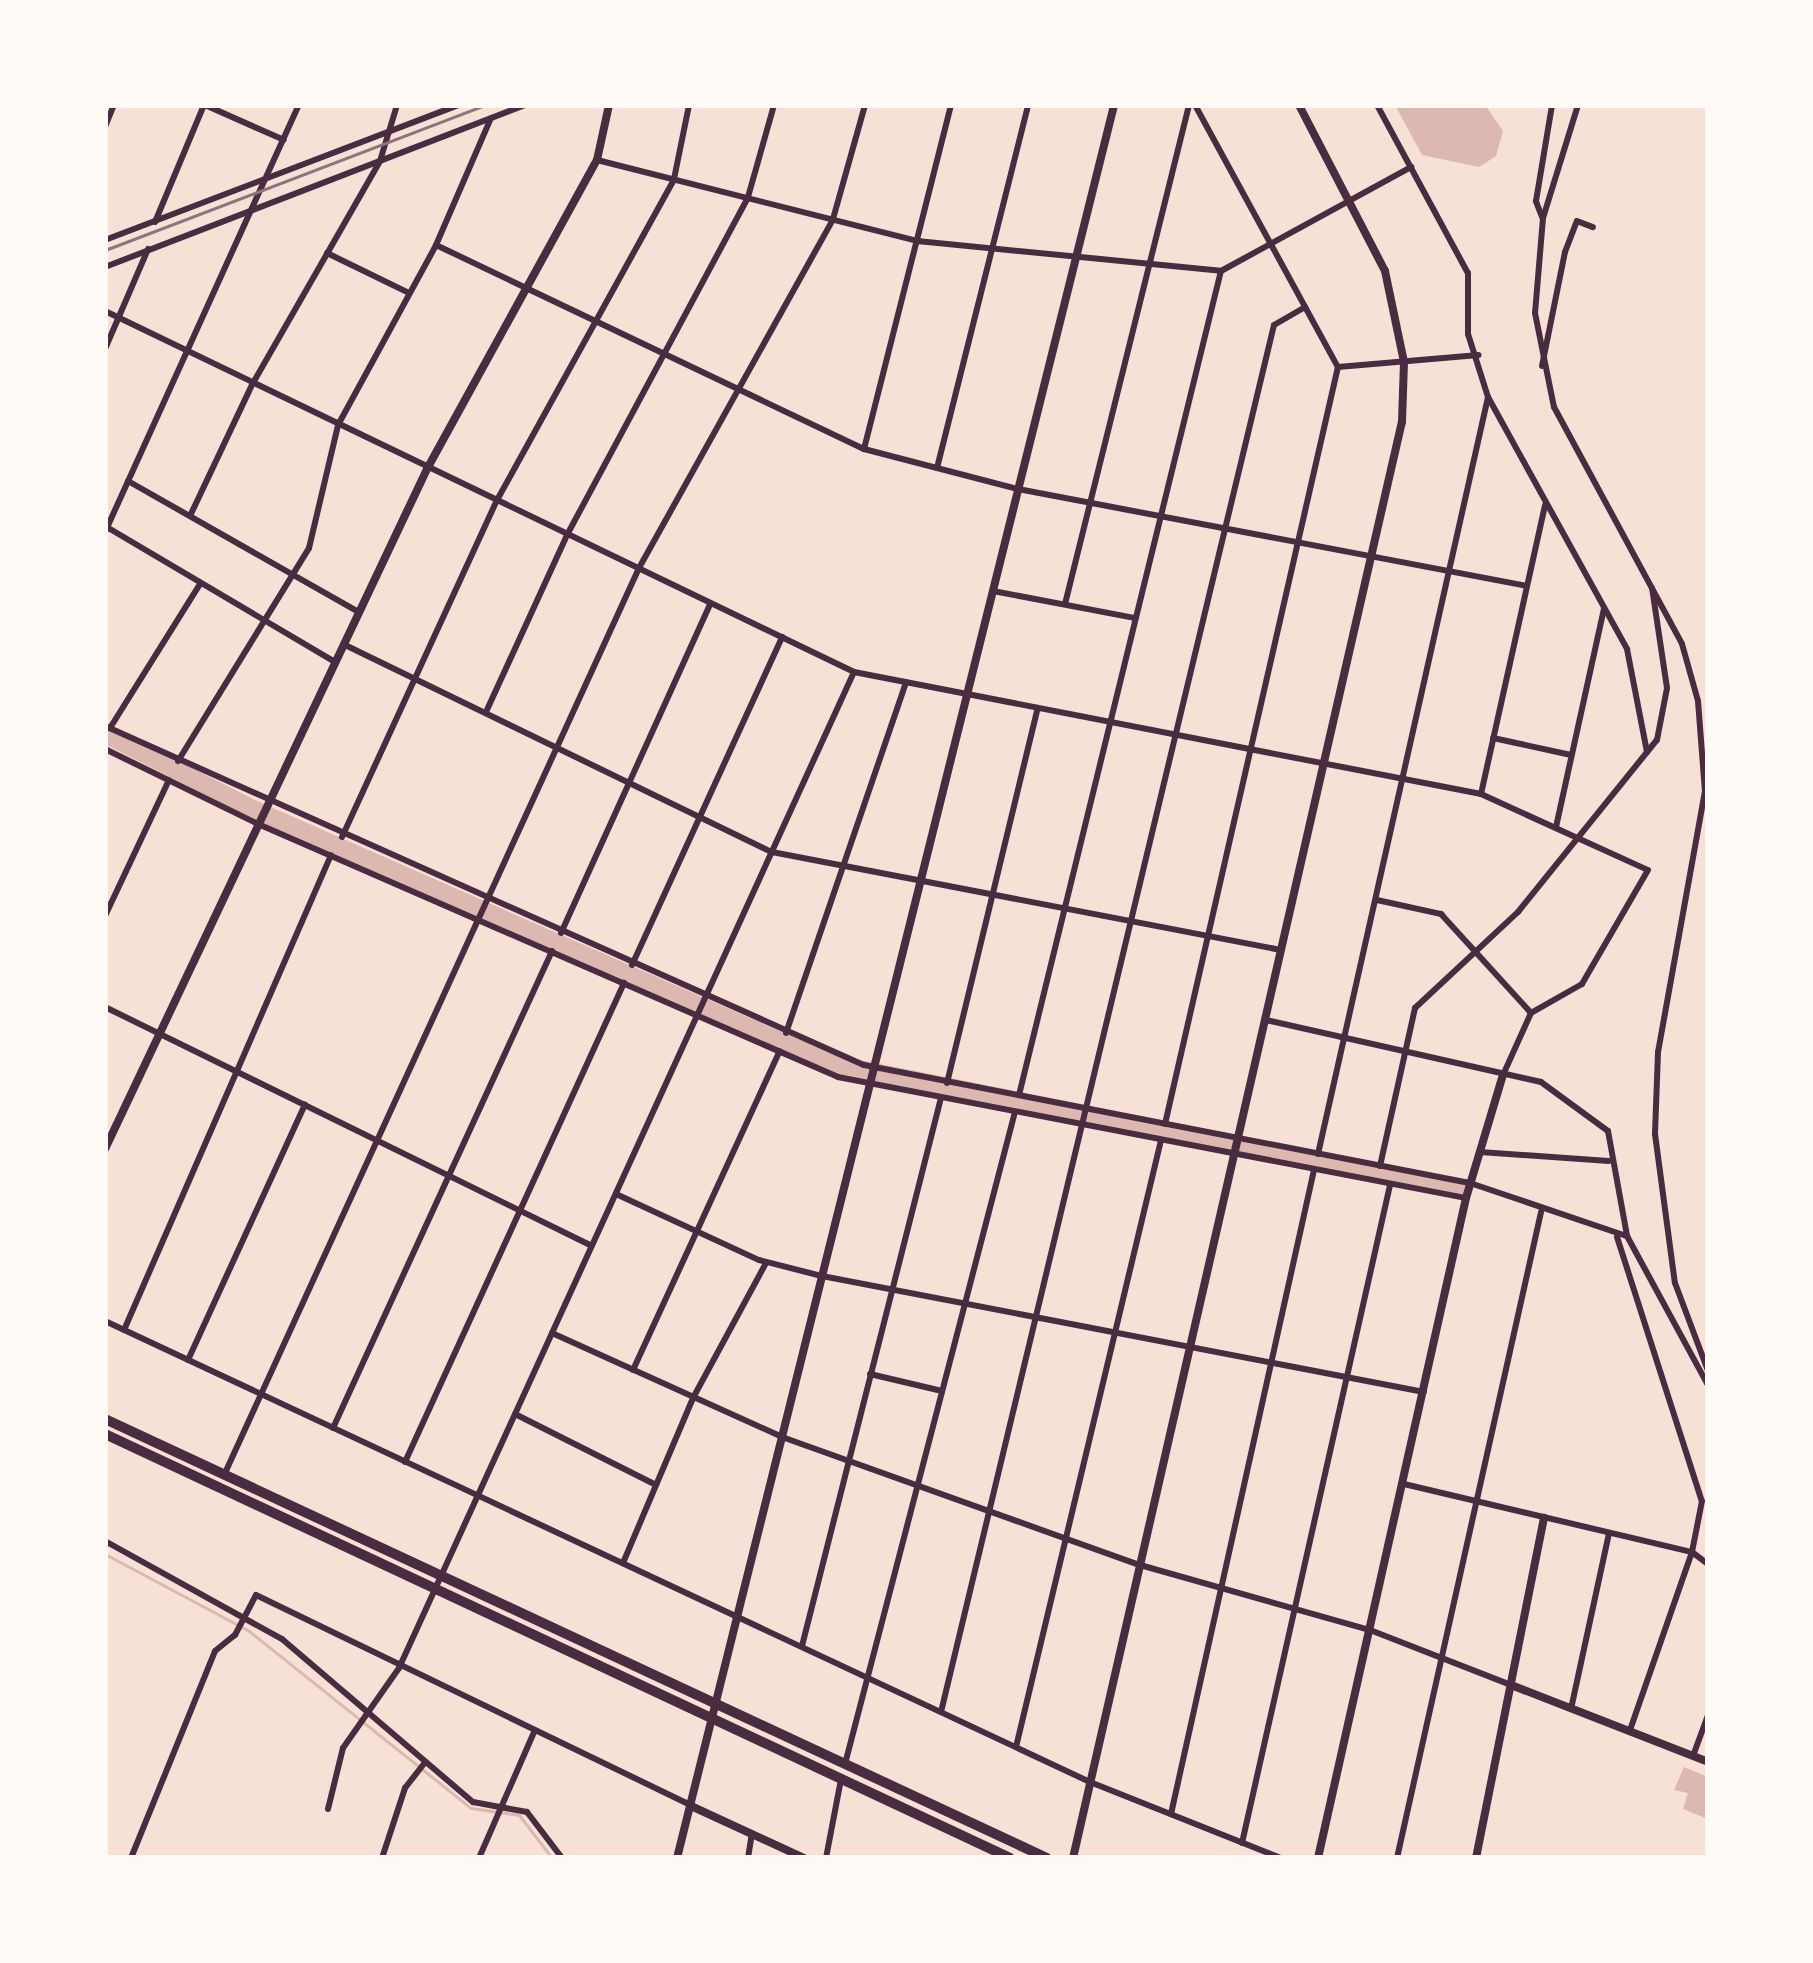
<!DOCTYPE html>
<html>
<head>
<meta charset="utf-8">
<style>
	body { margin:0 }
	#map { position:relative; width:1813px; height:1963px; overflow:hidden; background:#f7e1d7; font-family:"Source Sans 3",sans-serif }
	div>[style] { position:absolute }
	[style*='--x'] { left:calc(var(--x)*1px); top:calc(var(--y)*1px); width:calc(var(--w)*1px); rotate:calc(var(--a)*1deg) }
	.water>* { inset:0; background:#dcb8b0 }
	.stream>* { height:3px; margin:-1.5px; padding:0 1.5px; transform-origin:1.5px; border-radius:1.5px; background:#dcb8b0 }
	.river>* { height:18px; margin:-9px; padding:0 9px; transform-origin:9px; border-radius:9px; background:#dcb8b0 }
	.minor>* { height:6px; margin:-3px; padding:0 3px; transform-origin:3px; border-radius:3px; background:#4a2c40 }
	.tertiary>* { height:8px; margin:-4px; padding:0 4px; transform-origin:4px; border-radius:4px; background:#4a2c40 }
	.trunk>* { height:10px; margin:-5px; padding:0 5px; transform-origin:5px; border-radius:5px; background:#4a2c40 }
	.rail>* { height:3px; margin:-1.5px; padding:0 1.5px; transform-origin:1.5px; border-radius:1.5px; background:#8f747c }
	span { translate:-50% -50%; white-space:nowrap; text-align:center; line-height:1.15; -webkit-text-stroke:9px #fffaf5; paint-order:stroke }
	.frame { position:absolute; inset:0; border:108px solid #fffaf5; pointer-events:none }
</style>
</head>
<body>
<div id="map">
	<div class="water">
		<div style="clip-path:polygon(1395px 105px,1485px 105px,1503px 131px,1496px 156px,1479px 167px,1422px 155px)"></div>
		<div style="clip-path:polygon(1684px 1767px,1708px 1777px,1708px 1819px,1683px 1809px,1688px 1793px,1674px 1790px)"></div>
	</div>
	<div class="stream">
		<div style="--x:105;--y:1554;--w:163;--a:28.1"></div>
		<div style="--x:249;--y:1631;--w:284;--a:38.6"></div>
		<div style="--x:471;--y:1808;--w:49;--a:8.3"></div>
		<div style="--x:519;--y:1815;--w:54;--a:52.5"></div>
	</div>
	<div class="river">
		<div style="--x:105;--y:734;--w:166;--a:26.9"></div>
		<div style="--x:253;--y:809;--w:630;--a:23.76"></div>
		<div style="--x:830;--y:1063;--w:642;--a:11.31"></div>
	</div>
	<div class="minor">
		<div style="--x:205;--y:105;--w:86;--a:23.9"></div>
		<div style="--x:1195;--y:105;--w:298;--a:61.4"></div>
		<div style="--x:1377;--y:105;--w:191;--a:61.6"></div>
		<div style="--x:1468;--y:273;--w:61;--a:90"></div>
		<div style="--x:1468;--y:334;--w:66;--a:72.4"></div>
		<div style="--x:1488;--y:397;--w:288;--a:61.1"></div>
		<div style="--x:1627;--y:649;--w:105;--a:79"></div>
		<div style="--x:1578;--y:105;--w:118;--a:107.2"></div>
		<div style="--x:1543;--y:218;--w:95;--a:94.8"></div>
		<div style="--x:1535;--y:313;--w:96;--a:78.6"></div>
		<div style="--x:1554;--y:407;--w:269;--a:61.6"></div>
		<div style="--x:1682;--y:644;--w:59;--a:74.3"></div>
		<div style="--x:1698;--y:701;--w:90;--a:85.6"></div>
		<div style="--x:1705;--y:791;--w:265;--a:100.2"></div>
		<div style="--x:1658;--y:1052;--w:82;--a:92.1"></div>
		<div style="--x:1655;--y:1134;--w:150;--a:82.4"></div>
		<div style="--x:1675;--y:1283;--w:94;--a:69.4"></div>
		<div style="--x:105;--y:127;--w:24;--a:-68"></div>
		<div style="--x:597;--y:160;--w:330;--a:14.2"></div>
		<div style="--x:917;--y:241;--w:305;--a:5.6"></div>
		<div style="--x:1221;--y:271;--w:217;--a:-28.7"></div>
		<div style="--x:1542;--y:217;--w:17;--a:-111"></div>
		<div style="--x:1536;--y:201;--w:97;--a:-80.5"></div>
		<div style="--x:155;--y:222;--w:127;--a:-67.3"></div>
		<div style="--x:105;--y:240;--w:378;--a:-20.9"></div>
		<div style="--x:436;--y:245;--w:474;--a:25.5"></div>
		<div style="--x:864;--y:449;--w:159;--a:14.6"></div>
		<div style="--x:1018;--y:489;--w:518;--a:10.79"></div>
		<div style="--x:327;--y:253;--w:91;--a:26"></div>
		<div style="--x:105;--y:267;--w:449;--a:-21.1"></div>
		<div style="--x:105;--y:311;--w:831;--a:25.73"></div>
		<div style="--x:854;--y:672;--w:639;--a:11.01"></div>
		<div style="--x:1481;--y:794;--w:183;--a:24.5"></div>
		<div style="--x:1648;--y:870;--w:132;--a:120.1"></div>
		<div style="--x:1582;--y:984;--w:59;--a:150.4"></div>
		<div style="--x:105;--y:349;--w:109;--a:-66.7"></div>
		<div style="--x:1542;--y:366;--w:116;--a:-78.6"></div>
		<div style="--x:1565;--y:252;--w:33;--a:-69"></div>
		<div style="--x:1577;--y:221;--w:17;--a:21"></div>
		<div style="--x:1338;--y:367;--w:141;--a:-4.9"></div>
		<div style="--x:864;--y:449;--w:355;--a:-75.8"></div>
		<div style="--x:937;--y:468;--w:374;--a:-75.9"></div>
		<div style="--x:128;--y:481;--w:266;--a:29.6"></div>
		<div style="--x:190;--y:516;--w:147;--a:-64.7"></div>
		<div style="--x:253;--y:383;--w:256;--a:-60.2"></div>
		<div style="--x:380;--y:161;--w:59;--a:-73.1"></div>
		<div style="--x:105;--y:526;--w:267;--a:30.6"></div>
		<div style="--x:105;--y:532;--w:469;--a:-65.6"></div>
		<div style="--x:993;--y:591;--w:145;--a:10.8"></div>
		<div style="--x:1065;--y:604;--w:514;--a:-76.04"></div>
		<div style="--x:343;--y:644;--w:477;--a:25.9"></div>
		<div style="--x:772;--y:852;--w:518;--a:10.9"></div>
		<div style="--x:486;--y:712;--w:195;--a:-65.4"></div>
		<div style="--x:567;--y:535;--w:383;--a:-61.8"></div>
		<div style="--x:748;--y:197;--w:96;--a:-74.2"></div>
		<div style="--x:105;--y:726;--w:831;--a:24.07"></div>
		<div style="--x:864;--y:1065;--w:617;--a:11.02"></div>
		<div style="--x:1470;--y:1183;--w:166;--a:18.7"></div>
		<div style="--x:110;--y:728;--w:170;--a:-58"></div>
		<div style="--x:1493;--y:738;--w:80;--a:12.3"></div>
		<div style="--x:105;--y:749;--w:170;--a:26.1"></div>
		<div style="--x:258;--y:824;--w:633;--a:23.57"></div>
		<div style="--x:838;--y:1077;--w:640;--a:10.91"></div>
		<div style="--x:178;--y:761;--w:250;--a:-58.4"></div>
		<div style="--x:309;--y:548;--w:126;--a:-76.7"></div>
		<div style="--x:338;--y:425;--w:205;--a:-61.4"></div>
		<div style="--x:436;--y:245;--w:138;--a:-66.6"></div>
		<div style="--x:1481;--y:794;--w:296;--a:-77.5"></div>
		<div style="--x:1556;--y:827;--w:224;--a:-77.6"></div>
		<div style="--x:342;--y:837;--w:369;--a:-65.3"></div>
		<div style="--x:496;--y:502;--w:369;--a:-61.1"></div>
		<div style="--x:674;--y:179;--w:76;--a:-78.5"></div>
		<div style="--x:1377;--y:900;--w:66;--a:12.3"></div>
		<div style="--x:1441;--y:914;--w:134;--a:47.7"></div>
		<div style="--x:105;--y:916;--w:150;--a:-64.8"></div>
		<div style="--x:561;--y:933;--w:362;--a:-65.6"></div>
		<div style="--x:632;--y:965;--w:361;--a:-65.4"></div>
		<div style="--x:105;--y:1007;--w:542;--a:26.14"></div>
		<div style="--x:1266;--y:1020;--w:282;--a:12.7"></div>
		<div style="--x:1541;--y:1082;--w:83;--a:36.2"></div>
		<div style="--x:1608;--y:1131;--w:107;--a:79.7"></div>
		<div style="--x:1627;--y:1236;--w:170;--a:61.5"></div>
		<div style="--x:786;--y:1033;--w:371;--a:-71.1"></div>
		<div style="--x:1503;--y:1075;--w:68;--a:-65.7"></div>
		<div style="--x:947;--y:1083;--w:386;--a:-76.4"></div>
		<div style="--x:1019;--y:1095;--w:848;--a:-76.23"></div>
		<div style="--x:1165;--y:1124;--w:777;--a:-77.13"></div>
		<div style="--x:1480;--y:1152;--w:129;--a:4"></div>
		<div style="--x:1318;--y:1154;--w:776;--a:-77.34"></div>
		<div style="--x:1380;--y:1166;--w:162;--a:-77.5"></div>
		<div style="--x:1415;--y:1008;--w:141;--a:-43"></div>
		<div style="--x:1518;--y:912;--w:221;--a:-51.1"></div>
		<div style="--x:1657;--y:740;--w:53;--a:-79.1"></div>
		<div style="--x:1667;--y:688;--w:101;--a:-98.5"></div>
		<div style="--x:616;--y:1194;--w:157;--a:24.8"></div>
		<div style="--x:759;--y:1260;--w:65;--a:14.3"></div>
		<div style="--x:822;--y:1276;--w:613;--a:10.91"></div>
		<div style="--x:1617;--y:1237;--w:277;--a:72.2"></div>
		<div style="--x:1702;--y:1501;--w:52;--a:101.1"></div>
		<div style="--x:1692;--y:1552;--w:188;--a:109.2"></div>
		<div style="--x:105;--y:1321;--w:1088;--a:25.08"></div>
		<div style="--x:1090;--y:1782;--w:206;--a:21.7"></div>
		<div style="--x:124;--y:1330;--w:518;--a:-66.45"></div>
		<div style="--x:552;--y:1333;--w:252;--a:24.3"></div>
		<div style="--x:782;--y:1437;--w:380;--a:19.7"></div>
		<div style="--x:1140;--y:1565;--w:239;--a:15.8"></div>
		<div style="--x:1370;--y:1630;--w:151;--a:21.3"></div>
		<div style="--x:188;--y:1360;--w:281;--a:-65.4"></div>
		<div style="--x:633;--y:1370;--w:351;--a:-65.3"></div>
		<div style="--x:870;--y:1374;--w:74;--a:13.3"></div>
		<div style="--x:515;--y:1414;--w:158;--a:26.7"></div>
		<div style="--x:333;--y:1428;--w:525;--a:-65.34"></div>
		<div style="--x:405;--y:1462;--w:527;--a:-65.43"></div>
		<div style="--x:225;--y:1473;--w:995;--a:-65.42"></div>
		<div style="--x:639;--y:568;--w:399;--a:-60.9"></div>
		<div style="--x:833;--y:219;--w:118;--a:-74.3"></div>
		<div style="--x:1404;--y:1484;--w:296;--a:13.3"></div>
		<div style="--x:1692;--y:1552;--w:20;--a:37"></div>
		<div style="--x:105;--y:1541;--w:202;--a:29"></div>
		<div style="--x:282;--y:1639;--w:251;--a:40.5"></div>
		<div style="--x:473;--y:1802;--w:55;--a:10.5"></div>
		<div style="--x:527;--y:1812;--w:58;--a:52.7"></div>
		<div style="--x:623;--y:1563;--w:179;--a:-67"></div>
		<div style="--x:693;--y:1398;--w:153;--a:-61.6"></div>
		<div style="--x:802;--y:1646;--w:565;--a:-75.77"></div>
		<div style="--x:1571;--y:1709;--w:180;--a:-77.8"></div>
		<div style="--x:941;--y:1712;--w:1426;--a:-76.5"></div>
		<div style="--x:1274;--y:325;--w:36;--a:-30"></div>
		<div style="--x:1016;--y:1747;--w:624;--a:-76.56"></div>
		<div style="--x:1693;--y:1756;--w:44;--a:-69.9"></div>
		<div style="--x:845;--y:1764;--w:674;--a:-75.39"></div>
		<div style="--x:328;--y:1809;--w:63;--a:-76.2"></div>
		<div style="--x:343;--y:1748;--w:98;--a:-55"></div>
		<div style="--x:399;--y:1668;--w:1095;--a:-65.45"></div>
		<div style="--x:1171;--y:1814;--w:660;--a:-77.48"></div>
		<div style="--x:1242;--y:1843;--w:674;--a:-77.32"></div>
		<div style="--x:131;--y:1858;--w:223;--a:-67.9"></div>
		<div style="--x:215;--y:1651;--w:26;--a:-39"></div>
		<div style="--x:235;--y:1635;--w:45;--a:-62.3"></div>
		<div style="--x:256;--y:1595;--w:482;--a:25.8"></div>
		<div style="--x:382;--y:1858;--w:74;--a:-71.8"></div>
		<div style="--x:405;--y:1788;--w:33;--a:-52"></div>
		<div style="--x:479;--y:1858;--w:137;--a:-66.4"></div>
		<div style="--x:748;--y:1858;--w:25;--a:-81"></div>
		<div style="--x:826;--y:1858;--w:80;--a:-79.2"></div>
		<div style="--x:1397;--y:1858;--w:662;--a:-77.43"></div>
	</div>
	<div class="tertiary">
		<div style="--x:105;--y:1149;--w:752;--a:-64.66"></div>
		<div style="--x:427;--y:469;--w:353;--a:-61.2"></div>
		<div style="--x:597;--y:160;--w:56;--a:-77.7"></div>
		<div style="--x:1511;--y:1685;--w:212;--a:21.3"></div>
		<div style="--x:691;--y:1806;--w:124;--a:24.7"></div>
		<div style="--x:677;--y:1858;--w:1807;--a:-76"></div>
		<div style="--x:1073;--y:1858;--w:1473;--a:-77.1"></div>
		<div style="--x:1402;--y:422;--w:60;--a:-88.1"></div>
		<div style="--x:1404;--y:362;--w:93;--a:-101.8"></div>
		<div style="--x:1385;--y:271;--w:187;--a:-117.4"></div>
		<div style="--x:1318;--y:1858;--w:676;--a:-77.36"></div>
		<div style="--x:1466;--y:1198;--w:128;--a:-73.3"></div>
		<div style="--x:1476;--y:1858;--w:347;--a:-78.7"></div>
	</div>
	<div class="trunk">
		<div style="--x:105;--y:1419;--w:1039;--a:24.99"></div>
		<div style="--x:105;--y:1434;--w:999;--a:25.1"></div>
	</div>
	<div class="rail">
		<div style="--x:105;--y:250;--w:407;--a:-20.9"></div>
	</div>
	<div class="frame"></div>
</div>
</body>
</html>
